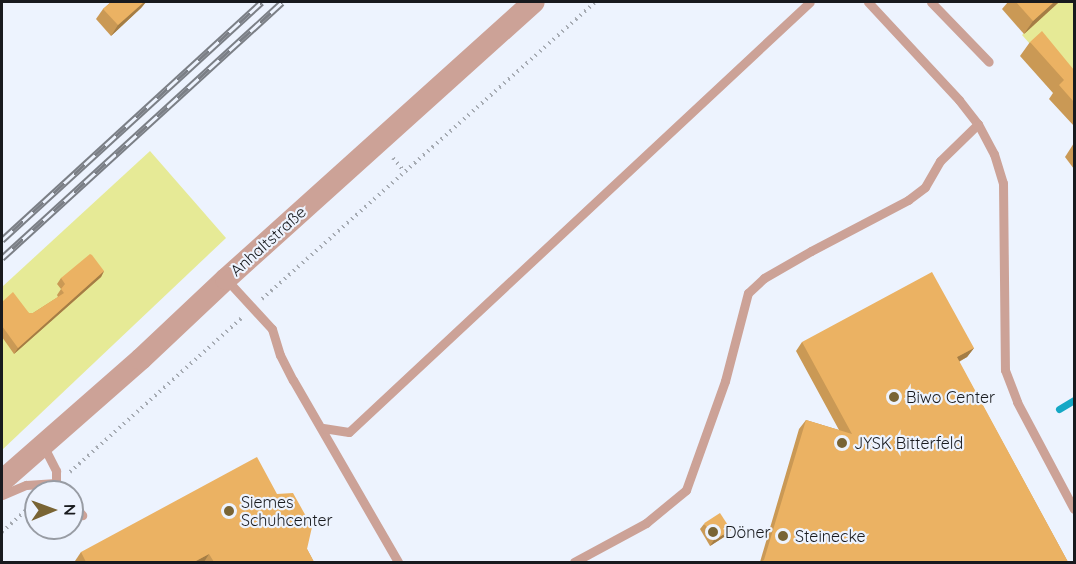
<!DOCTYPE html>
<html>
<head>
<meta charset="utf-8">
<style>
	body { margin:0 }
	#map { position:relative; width:1076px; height:564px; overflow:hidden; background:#edf3fe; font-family:Quicksand,sans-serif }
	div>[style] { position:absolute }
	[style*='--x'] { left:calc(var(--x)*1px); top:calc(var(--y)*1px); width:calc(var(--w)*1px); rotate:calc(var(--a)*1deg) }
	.green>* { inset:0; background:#e6ea96 }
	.stream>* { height:7px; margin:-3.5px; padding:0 3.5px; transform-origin:3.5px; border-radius:3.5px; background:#15a8c5 }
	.path>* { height:4px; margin-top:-2px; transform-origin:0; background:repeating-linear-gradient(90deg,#a6abb3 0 1.5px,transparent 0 6px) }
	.service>* { height:9px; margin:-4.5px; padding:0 4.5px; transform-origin:4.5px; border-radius:4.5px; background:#cca297 }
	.tertiary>* { height:22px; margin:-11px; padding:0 11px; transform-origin:11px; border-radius:11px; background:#cca297 }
	.rail>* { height:7px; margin-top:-3.5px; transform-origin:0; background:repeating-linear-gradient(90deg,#edf3fe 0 14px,#7b7f86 0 28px); box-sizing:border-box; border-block:2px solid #7b7f86 }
	.wall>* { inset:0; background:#ca9955 }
	.shaded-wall>* { inset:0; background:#a47d45 }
	.building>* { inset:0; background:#ebb263; transform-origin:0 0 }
	.dots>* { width:16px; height:16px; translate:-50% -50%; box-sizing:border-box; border:3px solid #edf3fe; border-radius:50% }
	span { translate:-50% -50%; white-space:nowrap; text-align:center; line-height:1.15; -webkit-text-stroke:4.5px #edf3fe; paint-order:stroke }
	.street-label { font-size:16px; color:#181a1e }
	.poi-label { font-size:16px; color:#181a1e }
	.left { translate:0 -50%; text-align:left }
	.frame { position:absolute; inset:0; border:3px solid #181a1e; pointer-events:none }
	.north { position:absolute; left:24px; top:480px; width:60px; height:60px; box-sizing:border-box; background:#edf3fe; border:2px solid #989ca4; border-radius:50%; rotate:89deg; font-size:16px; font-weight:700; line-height:24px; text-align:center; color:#181a1e }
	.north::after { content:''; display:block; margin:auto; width:21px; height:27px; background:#796434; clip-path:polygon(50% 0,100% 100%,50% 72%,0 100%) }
</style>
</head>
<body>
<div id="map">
	<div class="green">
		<div style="clip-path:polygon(1058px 2px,1074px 2px,1074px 93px,1022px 35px)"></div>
		<div style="clip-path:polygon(150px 151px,226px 238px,2px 450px,2px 287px)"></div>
	</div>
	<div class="stream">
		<div style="--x:1059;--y:409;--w:17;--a:-31"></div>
	</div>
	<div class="path">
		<div style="--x:393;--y:158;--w:17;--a:50"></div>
		<div style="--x:262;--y:299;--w:446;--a:-41.7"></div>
		<div style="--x:70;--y:472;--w:232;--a:-41.9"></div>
		<div style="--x:2;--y:532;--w:46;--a:-42.4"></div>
	</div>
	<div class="service">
		<div style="--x:868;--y:2;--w:134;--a:47.1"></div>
		<div style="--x:959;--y:100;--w:31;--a:52"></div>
		<div style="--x:978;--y:124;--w:34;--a:62"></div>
		<div style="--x:994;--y:154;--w:30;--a:73"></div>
		<div style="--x:1003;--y:183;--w:187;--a:89.4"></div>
		<div style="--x:1005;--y:370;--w:34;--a:69"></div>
		<div style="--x:1017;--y:402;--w:121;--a:62"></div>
		<div style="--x:931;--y:2;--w:83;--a:46"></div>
		<div style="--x:226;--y:279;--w:68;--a:47.4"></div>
		<div style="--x:272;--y:329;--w:27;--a:73"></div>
		<div style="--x:280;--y:355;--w:28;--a:63"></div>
		<div style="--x:293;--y:380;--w:210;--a:60"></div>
		<div style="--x:323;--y:428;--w:26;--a:9"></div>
		<div style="--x:349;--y:432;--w:630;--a:-43.01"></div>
		<div style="--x:44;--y:447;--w:27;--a:63"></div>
		<div style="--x:56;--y:471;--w:12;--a:90"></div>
		<div style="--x:56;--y:483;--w:11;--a:52"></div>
		<div style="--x:2;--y:495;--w:26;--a:-23"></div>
		<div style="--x:26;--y:485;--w:30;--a:-4"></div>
		<div style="--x:72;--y:503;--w:16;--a:50"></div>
		<div style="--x:574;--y:562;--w:82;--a:-28.4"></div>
		<div style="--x:646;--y:523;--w:52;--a:-39.5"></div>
		<div style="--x:686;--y:490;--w:116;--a:-70.3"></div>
		<div style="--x:725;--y:381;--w:91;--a:-75.4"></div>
		<div style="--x:748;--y:293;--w:22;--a:-43"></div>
		<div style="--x:764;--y:278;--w:54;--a:-29.9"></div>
		<div style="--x:811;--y:251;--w:110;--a:-27.7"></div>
		<div style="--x:908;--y:200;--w:21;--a:-37"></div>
		<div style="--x:925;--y:187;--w:30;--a:-60"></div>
		<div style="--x:940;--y:161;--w:53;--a:-44.2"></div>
	</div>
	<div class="tertiary">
		<div style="--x:2;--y:481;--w:185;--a:-41.3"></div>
		<div style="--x:141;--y:359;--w:117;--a:-43.3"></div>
		<div style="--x:226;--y:279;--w:414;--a:-42"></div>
	</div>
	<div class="rail">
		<div style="--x:2;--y:240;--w:352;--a:-42.5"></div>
		<div style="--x:2;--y:258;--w:379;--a:-42.4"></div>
	</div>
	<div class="wall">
		<div style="clip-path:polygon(111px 2px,146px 2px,141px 8px,111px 36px,96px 19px,103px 9px)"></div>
		<div style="clip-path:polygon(1008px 2px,1059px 2px,1024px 34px,1002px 9px)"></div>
		<div style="clip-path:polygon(1030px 42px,1074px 70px,1074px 126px,1049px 99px,1053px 93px,1020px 56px)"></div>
		<div style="clip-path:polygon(1074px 143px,1074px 169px,1065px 157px)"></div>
		<div style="clip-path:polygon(104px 271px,101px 277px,14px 354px,2px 337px,2px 302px,29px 313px,33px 313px,58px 297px,57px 295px,61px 289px,57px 284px,61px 278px)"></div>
		<div style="clip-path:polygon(802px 342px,974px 348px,967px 357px,959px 362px,1068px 562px,760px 562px,799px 429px,806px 420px,839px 430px,796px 351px)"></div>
		<div style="clip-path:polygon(704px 524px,727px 535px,710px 546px,700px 529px)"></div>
		<div style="clip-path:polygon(307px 549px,314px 562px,76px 562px,75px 561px,81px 552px)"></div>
	</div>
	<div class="shaded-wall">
		<div style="clip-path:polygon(144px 2px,146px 2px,141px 8px,111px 36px,118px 25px)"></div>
		<div style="clip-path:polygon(1054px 2px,1059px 2px,1024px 34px,1033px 21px)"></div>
		<div style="clip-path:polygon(104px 271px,101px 277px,14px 354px,18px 348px)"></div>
		<div style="clip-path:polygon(974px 348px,967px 357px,950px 366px,957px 357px)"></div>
		<div style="clip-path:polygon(731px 530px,727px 535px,710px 546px,714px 540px)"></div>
		<div style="clip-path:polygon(209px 554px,204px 562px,194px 562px)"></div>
	</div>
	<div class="building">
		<div style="clip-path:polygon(111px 2px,144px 2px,118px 25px,103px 9px)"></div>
		<div style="clip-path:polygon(1016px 2px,1054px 2px,1033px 21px)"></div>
		<div style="clip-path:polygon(1042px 31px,1074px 70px,1074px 102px,1059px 85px,1064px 80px,1030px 42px)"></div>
		<div style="clip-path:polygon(90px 254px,92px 255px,104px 271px,18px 348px,2px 326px,2px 302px,13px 292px,29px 313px,33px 313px,64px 293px,61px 289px,65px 284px,61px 278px)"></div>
		<div style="clip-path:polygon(932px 272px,974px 348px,957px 357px,1068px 562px,760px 562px,764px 560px,806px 420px,852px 434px,802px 342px)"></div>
		<div style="clip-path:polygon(257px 457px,277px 494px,293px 493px,312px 527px,307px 549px,314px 562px,214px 562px,209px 554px,194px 562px,86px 562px,81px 552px)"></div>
		<div style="left:720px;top:513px;width:20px;height:19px;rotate:57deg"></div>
	</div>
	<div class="dots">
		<div style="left:894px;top:397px;background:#796434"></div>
		<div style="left:842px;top:443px;background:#796434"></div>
		<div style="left:229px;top:511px;background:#796434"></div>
		<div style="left:713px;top:532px;background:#796434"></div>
		<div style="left:783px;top:536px;background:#796434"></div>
	</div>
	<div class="street-label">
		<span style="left:268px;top:241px;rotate:-42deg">Anhaltstraße</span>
	</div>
	<div class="poi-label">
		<span class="left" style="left:906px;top:397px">Biwo Center</span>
		<span class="left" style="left:854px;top:443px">JYSK Bitterfeld</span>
		<span class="left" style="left:241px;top:511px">Siemes<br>Schuhcenter</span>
		<span class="left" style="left:725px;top:532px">Döner</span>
		<span class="left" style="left:795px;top:536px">Steinecke</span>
	</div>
	<div class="frame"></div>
	<div class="north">N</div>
</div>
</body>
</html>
